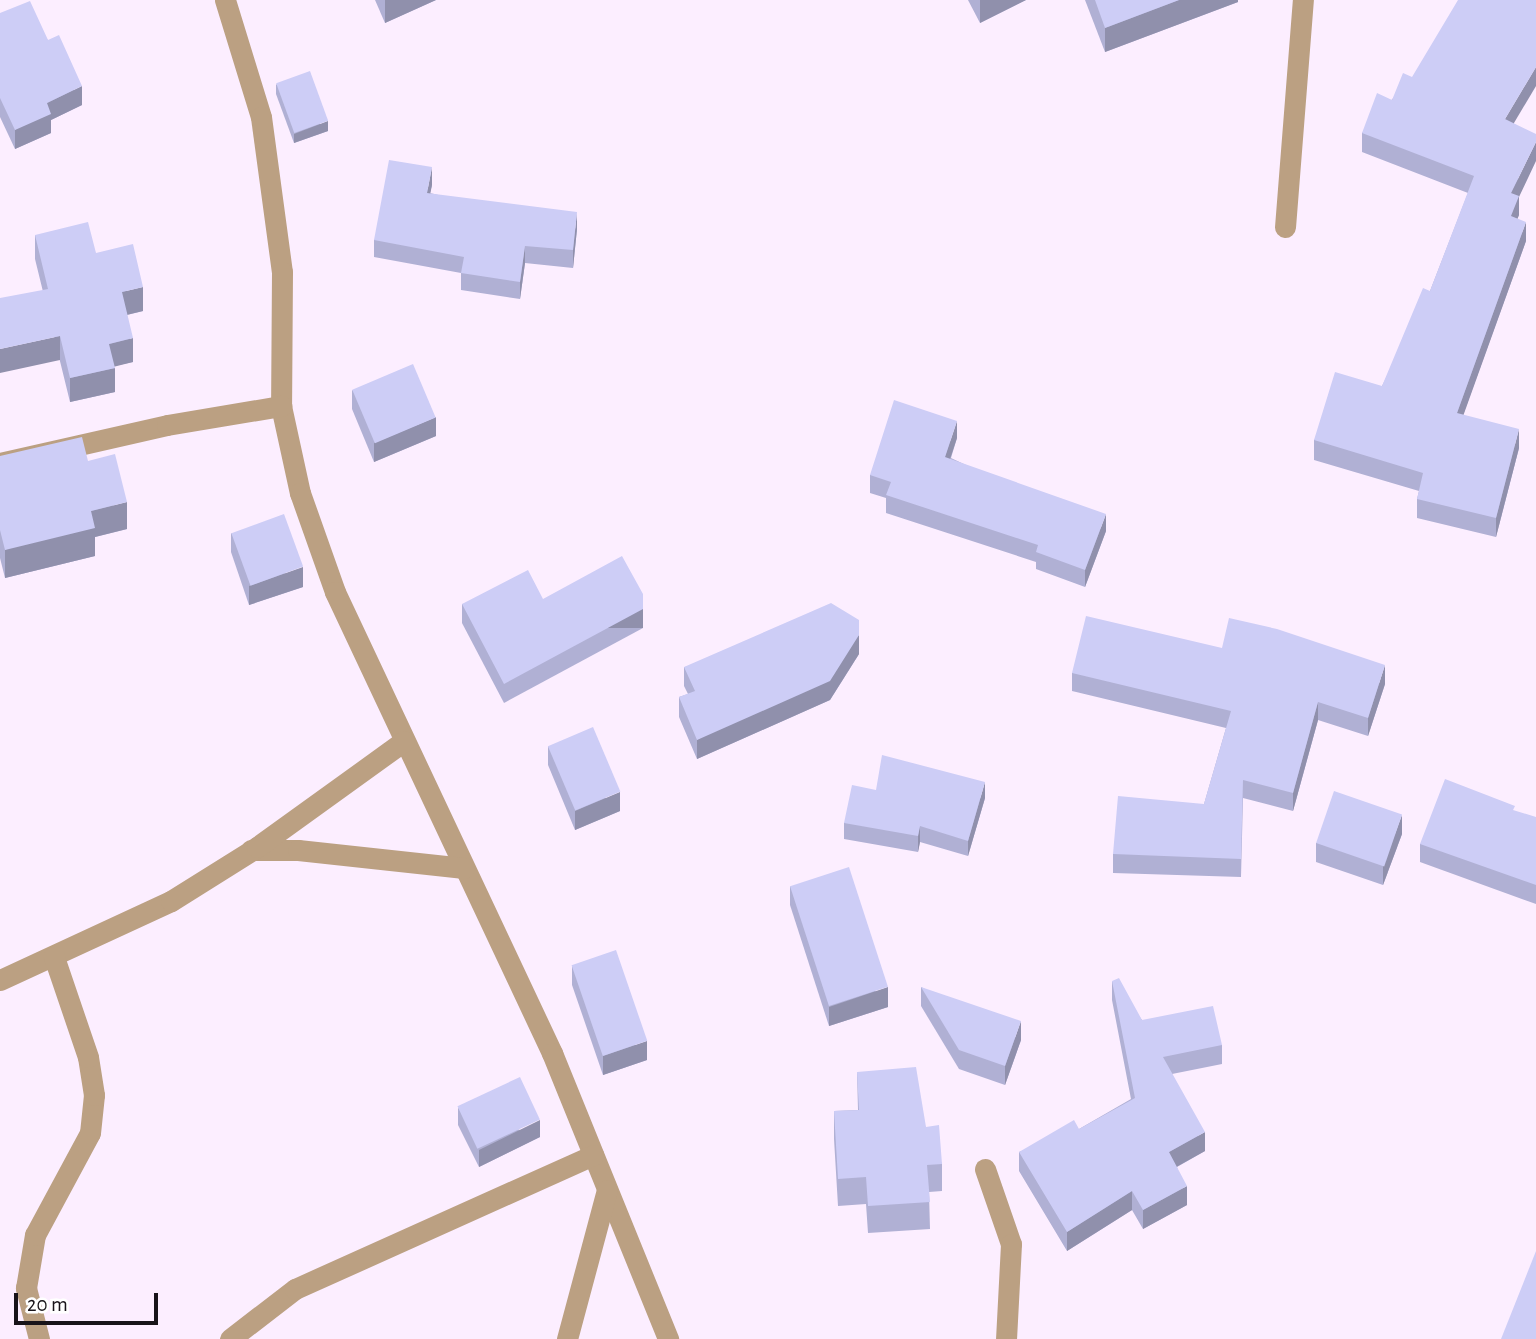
<!DOCTYPE html>
<html>
<head>
<meta charset="utf-8">
<style>
	body { margin:0 }
	#map { position:relative; width:1536px; height:1339px; overflow:hidden; background:#fceeff; font-family:"Alegreya Sans",sans-serif }
	div>[style] { position:absolute }
	[style*='--x'] { left:calc(var(--x)*1px); top:calc(var(--y)*1px); width:calc(var(--w)*1px); rotate:calc(var(--a)*1deg) }
	.minor>* { height:21px; margin:-10.5px; padding:0 10.5px; transform-origin:10.5px; border-radius:10.5px; background:#bba082 }
	.wall>* { inset:0; background:#b0b0d4 }
	.shaded-wall>* { inset:0; background:#9090ac; transform-origin:0 0 }
	.building>* { inset:0; background:#cdcdf6; transform-origin:0 0 }
	span { translate:-50% -50%; white-space:nowrap; text-align:center; line-height:1.15; -webkit-text-stroke:5px #fff; paint-order:stroke }
	.scale { position:absolute; left:14px; top:1293px; width:144px; height:32px; box-sizing:border-box; border:4px solid #181319; border-top:0; padding-left:9px; font-size:21px; line-height:24px; white-space:nowrap; color:#181319; -webkit-text-stroke:5px #fff; paint-order:stroke }
</style>
</head>
<body>
<div id="map">
	<div class="minor">
		<div style="--x:225;--y:0;--w:122;--a:72.9"></div>
		<div style="--x:261;--y:117;--w:156;--a:82.3"></div>
		<div style="--x:282;--y:272;--w:134;--a:90.4"></div>
		<div style="--x:281;--y:406;--w:89;--a:77.7"></div>
		<div style="--x:300;--y:493;--w:105;--a:70.5"></div>
		<div style="--x:335;--y:592;--w:510;--a:64.79"></div>
		<div style="--x:552;--y:1053;--w:309;--a:67.9"></div>
		<div style="--x:1285;--y:227;--w:228;--a:-85.5"></div>
		<div style="--x:0;--y:463;--w:171;--a:-12.8"></div>
		<div style="--x:167;--y:425;--w:116;--a:-9.5"></div>
		<div style="--x:251;--y:850;--w:47;--a:0"></div>
		<div style="--x:298;--y:850;--w:167;--a:6.2"></div>
		<div style="--x:0;--y:980;--w:188;--a:-24.8"></div>
		<div style="--x:171;--y:901;--w:102;--a:-32.1"></div>
		<div style="--x:257;--y:847;--w:181;--a:-35.8"></div>
		<div style="--x:985;--y:1169;--w:79;--a:70.9"></div>
		<div style="--x:1011;--y:1244;--w:95;--a:93"></div>
		<div style="--x:39;--y:1339;--w:53;--a:-104.3"></div>
		<div style="--x:26;--y:1288;--w:54;--a:-80.4"></div>
		<div style="--x:35;--y:1235;--w:116;--a:-61.7"></div>
		<div style="--x:90;--y:1133;--w:38;--a:-84"></div>
		<div style="--x:94;--y:1095;--w:38;--a:-99"></div>
		<div style="--x:88;--y:1057;--w:106;--a:-108.8"></div>
		<div style="--x:230;--y:1339;--w:82;--a:-37.6"></div>
		<div style="--x:295;--y:1289;--w:327;--a:-24.2"></div>
		<div style="--x:567;--y:1339;--w:154;--a:-75"></div>
	</div>
	<div class="wall">
		<div style="clip-path:polygon(375px 0,436px 0,385px 23px)"></div>
		<div style="clip-path:polygon(968px 0,1026px 0,980px 23px)"></div>
		<div style="clip-path:polygon(1085px 0,1238px 0,1238px 2px,1105px 52px)"></div>
		<div style="clip-path:polygon(0 13px,48px 40px,82px 105px,51px 120px,51px 133px,15px 149px,0 117px)"></div>
		<div style="clip-path:polygon(1412px 77px,1514px 123px,1519px 197px,1519px 215px,1517px 219px,1526px 241px,1463px 415px,1519px 448px,1496px 537px,1417px 518px,1417px 499px,1419px 491px,1314px 460px,1314px 440px,1382px 386px,1430px 291px,1468px 193px,1362px 152px,1362px 133px)"></div>
		<div style="clip-path:polygon(276px 84px,328px 131px,294px 143px,276px 94px)"></div>
		<div style="clip-path:polygon(432px 185px,430px 193px,577px 229px,573px 268px,525px 263px,520px 299px,461px 290px,461px 273px,374px 257px,374px 240px)"></div>
		<div style="clip-path:polygon(35px 235px,96px 253px,143px 311px,127px 315px,133px 362px,114px 366px,115px 392px,70px 402px,35px 259px)"></div>
		<div style="clip-path:polygon(352px 390px,436px 436px,374px 462px,352px 409px)"></div>
		<div style="clip-path:polygon(957px 438px,951px 458px,1106px 531px,1085px 587px,1036px 569px,1036px 562px,886px 513px,886px 498px,870px 493px,870px 475px)"></div>
		<div style="clip-path:polygon(0 456px,88px 461px,127px 529px,95px 537px,95px 556px,5px 578px,0 558px)"></div>
		<div style="clip-path:polygon(231px 533px,303px 587px,249px 605px,231px 552px)"></div>
		<div style="clip-path:polygon(543px 599px,643px 628px,504px 703px,462px 623px,462px 604px)"></div>
		<div style="clip-path:polygon(1222px 648px,1385px 684px,1368px 736px,1318px 720px,1293px 811px,1243px 798px,1241px 877px,1113px 873px,1113px 854px,1204px 804px,1226px 728px,1072px 691px,1072px 673px)"></div>
		<div style="clip-path:polygon(859px 654px,830px 700px,697px 759px,679px 717px,679px 697px,688px 694px,684px 686px,684px 667px)"></div>
		<div style="clip-path:polygon(548px 746px,620px 811px,575px 830px,548px 765px)"></div>
		<div style="clip-path:polygon(876px 790px,985px 798px,968px 856px,920px 842px,918px 852px,844px 839px,844px 823px)"></div>
		<div style="clip-path:polygon(1536px 817px,1536px 904px,1420px 862px,1420px 844px)"></div>
		<div style="clip-path:polygon(1402px 834px,1383px 885px,1316px 862px,1316px 843px)"></div>
		<div style="clip-path:polygon(790px 886px,888px 1007px,829px 1026px,790px 905px)"></div>
		<div style="clip-path:polygon(572px 966px,647px 1060px,603px 1075px,572px 985px)"></div>
		<div style="clip-path:polygon(1112px 981px,1142px 1020px,1222px 1045px,1222px 1064px,1172px 1074px,1205px 1151px,1177px 1167px,1187px 1205px,1143px 1229px,1132px 1210px,1067px 1251px,1019px 1171px,1019px 1152px,1079px 1129px,1131px 1099px,1112px 1000px)"></div>
		<div style="clip-path:polygon(921px 987px,1021px 1040px,1005px 1085px,959px 1069px,921px 1006px)"></div>
		<div style="clip-path:polygon(857px 1072px,926px 1127px,942px 1164px,942px 1191px,929px 1192px,930px 1229px,868px 1233px,866px 1204px,838px 1206px,834px 1139px,834px 1111px,858px 1110px)"></div>
		<div style="clip-path:polygon(458px 1108px,540px 1137px,479px 1167px,458px 1125px)"></div>
	</div>
	<div class="shaded-wall">
		<div style="clip-path:polygon(385px 0,436px 0,385px 23px)"></div>
		<div style="clip-path:polygon(980px 0,1026px 0,980px 23px)"></div>
		<div style="clip-path:polygon(1179px 0,1238px 0,1238px 2px,1105px 52px,1105px 28px)"></div>
		<div style="clip-path:polygon(1536px 67px,1536px 86px,1505px 138px,1505px 119px)"></div>
		<div style="clip-path:polygon(82px 86px,82px 105px,51px 120px,51px 133px,15px 149px,15px 130px,47px 103px)"></div>
		<div style="clip-path:polygon(328px 121px,328px 131px,294px 143px,294px 134px)"></div>
		<div style="clip-path:polygon(1536px 142px,1536px 161px,1519px 197px,1519px 215px,1511px 235px,1511px 193px)"></div>
		<div style="clip-path:polygon(432px 167px,432px 185px,427px 210px,427px 193px)"></div>
		<div style="clip-path:polygon(577px 212px,577px 229px,573px 268px,573px 250px)"></div>
		<div style="clip-path:polygon(1526px 222px,1526px 241px,1457px 433px,1457px 413px)"></div>
		<div style="clip-path:polygon(525px 246px,525px 263px,520px 299px,520px 282px)"></div>
		<div style="clip-path:polygon(143px 287px,143px 311px,122px 316px,122px 292px)"></div>
		<div style="clip-path:polygon(60px 336px,60px 360px,0 373px,0 349px)"></div>
		<div style="clip-path:polygon(133px 338px,133px 362px,109px 368px,109px 344px)"></div>
		<div style="clip-path:polygon(115px 368px,115px 392px,70px 402px,70px 378px)"></div>
		<div style="clip-path:polygon(436px 417px,436px 436px,374px 462px,374px 443px)"></div>
		<div style="clip-path:polygon(957px 421px,957px 438px,945px 474px,945px 457px)"></div>
		<div style="clip-path:polygon(1519px 429px,1519px 448px,1496px 537px,1496px 518px)"></div>
		<div style="clip-path:polygon(127px 502px,127px 529px,95px 537px,95px 556px,5px 578px,5px 550px,91px 511px)"></div>
		<div style="clip-path:polygon(1106px 514px,1106px 531px,1085px 587px,1085px 570px)"></div>
		<div style="clip-path:polygon(303px 567px,303px 587px,249px 605px,249px 586px)"></div>
		<div style="left:643px;top:609px;width:19px;height:158px;rotate:90deg"></div>
		<div style="clip-path:polygon(859px 635px,859px 654px,830px 700px,697px 759px,697px 740px)"></div>
		<div style="clip-path:polygon(1385px 665px,1385px 684px,1368px 736px,1368px 718px)"></div>
		<div style="clip-path:polygon(1318px 702px,1318px 720px,1293px 811px,1293px 793px)"></div>
		<div style="clip-path:polygon(985px 782px,985px 798px,968px 856px,968px 841px)"></div>
		<div style="clip-path:polygon(620px 792px,620px 811px,575px 830px,575px 811px)"></div>
		<div style="clip-path:polygon(1402px 815px,1402px 834px,1383px 885px,1383px 866px)"></div>
		<div style="clip-path:polygon(920px 826px,920px 842px,918px 852px,918px 836px)"></div>
		<div style="clip-path:polygon(888px 987px,888px 1007px,829px 1026px,829px 1007px)"></div>
		<div style="clip-path:polygon(1021px 1021px,1021px 1040px,1005px 1085px,1005px 1066px)"></div>
		<div style="clip-path:polygon(647px 1041px,647px 1060px,603px 1075px,603px 1056px)"></div>
		<div style="clip-path:polygon(540px 1120px,540px 1137px,479px 1167px,479px 1150px)"></div>
		<div style="clip-path:polygon(1205px 1132px,1205px 1151px,1169px 1171px,1169px 1152px)"></div>
		<div style="clip-path:polygon(1187px 1186px,1187px 1205px,1143px 1229px,1143px 1210px)"></div>
		<div style="clip-path:polygon(1132px 1191px,1132px 1210px,1067px 1251px,1067px 1232px)"></div>
	</div>
	<div class="building">
		<div style="clip-path:polygon(1095px 0,1179px 0,1105px 28px)"></div>
		<div style="clip-path:polygon(1458px 0,1536px 0,1536px 67px,1505px 119px,1536px 134px,1536px 142px,1511px 193px,1519px 196px,1511px 216px,1526px 222px,1457px 413px,1519px 429px,1496px 518px,1417px 499px,1423px 473px,1314px 440px,1335px 372px,1382px 386px,1423px 288px,1430px 291px,1474px 176px,1362px 133px,1377px 93px,1392px 100px,1403px 73px,1412px 77px)"></div>
		<div style="clip-path:polygon(30px 1px,48px 40px,59px 35px,82px 86px,47px 103px,51px 114px,15px 130px,0 98px,0 13px)"></div>
		<div style="left:310px;top:71px;width:53px;height:36px;rotate:70deg"></div>
		<div style="clip-path:polygon(389px 160px,432px 167px,427px 193px,577px 212px,573px 250px,525px 246px,520px 282px,461px 273px,464px 257px,374px 240px)"></div>
		<div style="clip-path:polygon(88px 222px,96px 253px,133px 244px,143px 287px,122px 292px,133px 338px,109px 344px,115px 368px,70px 378px,60px 336px,0 349px,0 298px,48px 289px,35px 235px)"></div>
		<div style="left:413px;top:364px;width:58px;height:66px;rotate:67deg"></div>
		<div style="clip-path:polygon(894px 400px,957px 421px,945px 457px,1106px 514px,1085px 570px,1036px 552px,1038px 545px,886px 495px,891px 482px,870px 475px)"></div>
		<div style="clip-path:polygon(82px 437px,88px 461px,115px 454px,127px 502px,91px 511px,95px 528px,5px 550px,0 530px,0 456px)"></div>
		<div style="left:284px;top:514px;width:56px;height:56px;rotate:70deg"></div>
		<div style="clip-path:polygon(622px 556px,643px 594px,643px 609px,504px 684px,462px 604px,528px 570px,543px 599px)"></div>
		<div style="clip-path:polygon(831px 603px,859px 620px,859px 635px,830px 681px,697px 740px,679px 697px,695px 691px,684px 667px)"></div>
		<div style="clip-path:polygon(1086px 616px,1222px 648px,1229px 618px,1277px 629px,1385px 665px,1368px 718px,1318px 702px,1293px 793px,1243px 780px,1241px 859px,1113px 854px,1118px 796px,1204px 804px,1231px 711px,1072px 673px)"></div>
		<div style="left:593px;top:727px;width:70px;height:49px;rotate:67deg"></div>
		<div style="clip-path:polygon(882px 755px,985px 782px,968px 841px,920px 826px,918px 836px,844px 823px,852px 785px,876px 790px)"></div>
		<div style="clip-path:polygon(1445px 779px,1515px 806px,1513px 810px,1536px 817px,1536px 885px,1420px 844px)"></div>
		<div style="left:1334px;top:791px;width:72px;height:55px;rotate:19deg"></div>
		<div style="left:849px;top:867px;width:126px;height:62px;rotate:72deg"></div>
		<div style="left:616px;top:950px;width:96px;height:47px;rotate:71deg"></div>
		<div style="clip-path:polygon(1119px 978px,1142px 1020px,1213px 1006px,1222px 1045px,1163px 1057px,1205px 1132px,1169px 1152px,1187px 1186px,1143px 1210px,1132px 1191px,1067px 1232px,1019px 1152px,1074px 1120px,1079px 1129px,1135px 1098px,1112px 981px)"></div>
		<div style="clip-path:polygon(921px 987px,1021px 1021px,1005px 1066px,959px 1050px)"></div>
		<div style="clip-path:polygon(916px 1067px,926px 1127px,939px 1125px,942px 1164px,927px 1165px,930px 1202px,868px 1206px,866px 1177px,838px 1179px,834px 1111px,859px 1110px,857px 1072px)"></div>
		<div style="left:520px;top:1077px;width:47px;height:69px;rotate:65deg"></div>
		<div style="clip-path:polygon(1536px 1251px,1536px 1339px,1501px 1339px)"></div>
	</div>
	<div class="scale">20 m</div>
</div>
</body>
</html>
